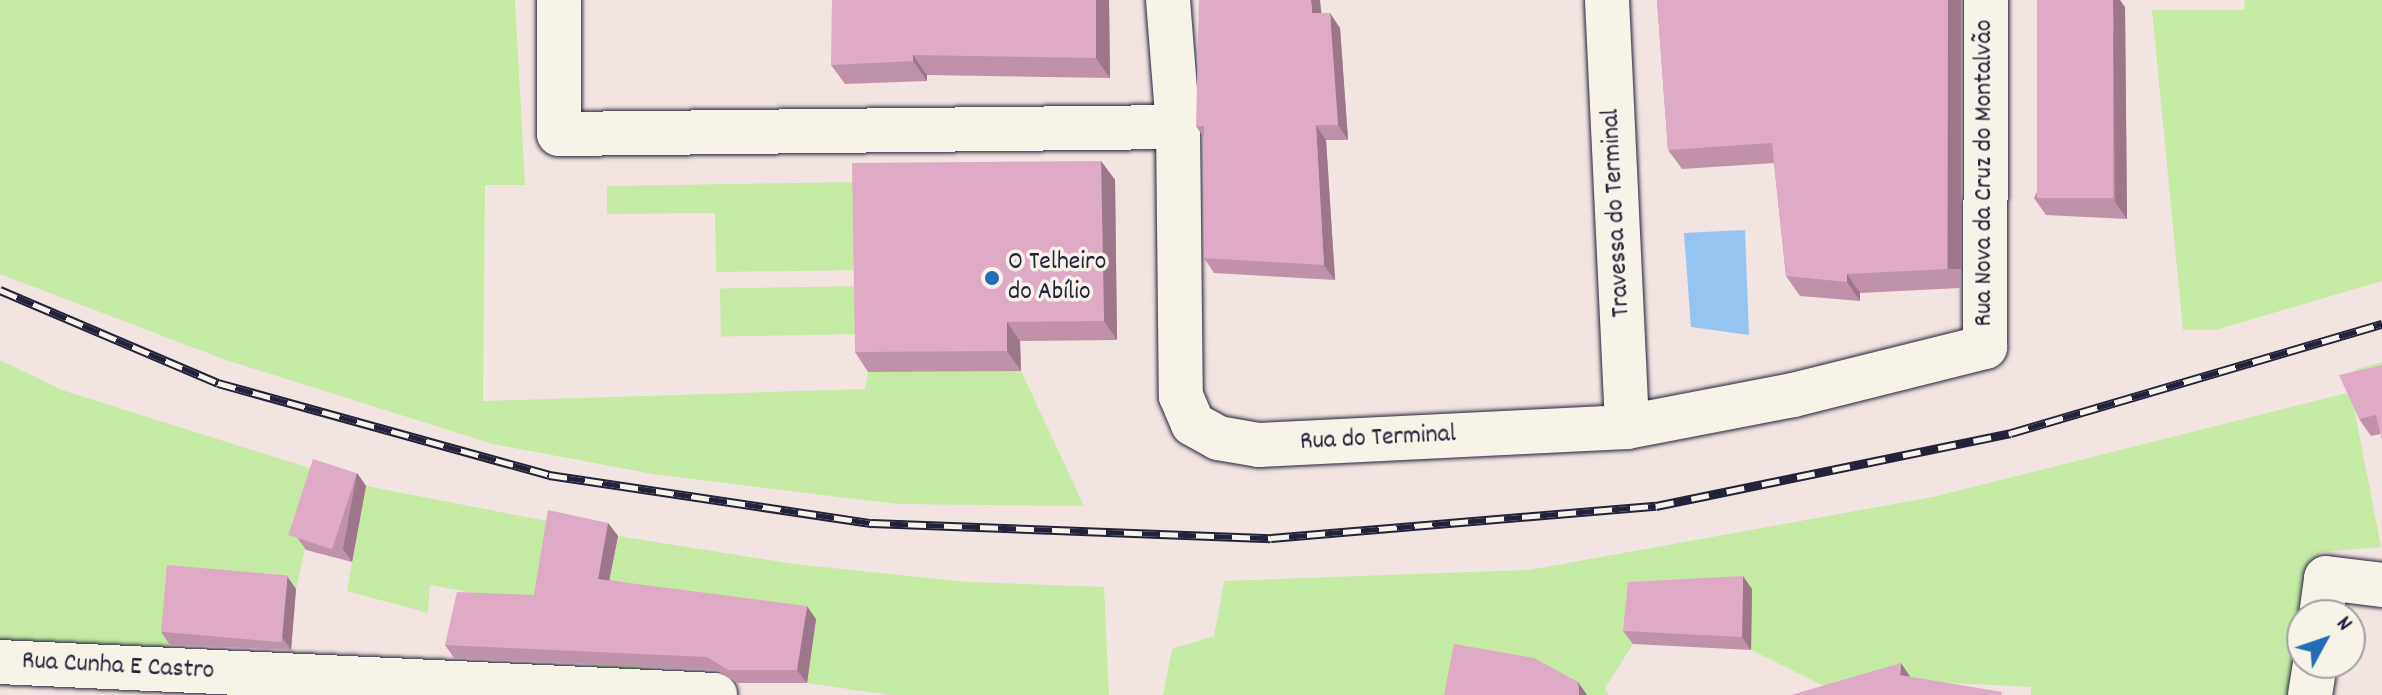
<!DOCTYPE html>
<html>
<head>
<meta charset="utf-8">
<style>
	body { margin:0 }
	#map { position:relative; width:2382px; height:695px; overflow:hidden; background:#f2e4e1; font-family:Dekko,sans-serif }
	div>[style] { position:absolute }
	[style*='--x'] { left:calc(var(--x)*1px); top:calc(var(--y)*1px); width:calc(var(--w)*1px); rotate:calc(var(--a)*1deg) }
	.green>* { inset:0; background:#c4eaa4; transform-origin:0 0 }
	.water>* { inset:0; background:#94c4ef }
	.roads { filter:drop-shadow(0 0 2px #22223b) drop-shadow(0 0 2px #22223b) }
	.minor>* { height:44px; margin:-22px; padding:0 22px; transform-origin:22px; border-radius:22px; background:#f7f3e8 }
	.rail>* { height:9px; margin-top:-4.5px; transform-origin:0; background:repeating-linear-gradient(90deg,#f7f3e8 0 18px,#22223b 0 36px); box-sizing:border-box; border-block:2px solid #22223b }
	.wall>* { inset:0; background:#c092a9 }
	.shaded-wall>* { inset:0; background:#9c778a; transform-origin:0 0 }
	.building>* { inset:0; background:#dfaac5; transform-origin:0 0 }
	.dots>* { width:22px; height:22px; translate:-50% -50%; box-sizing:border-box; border:4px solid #f7f3e8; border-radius:50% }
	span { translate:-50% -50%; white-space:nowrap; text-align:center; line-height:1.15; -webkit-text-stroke:7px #f7f3e8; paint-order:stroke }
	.street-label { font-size:26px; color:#22223b }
	.poi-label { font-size:26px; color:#22223b }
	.left { translate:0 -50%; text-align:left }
	.north { position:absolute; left:2286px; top:599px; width:80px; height:80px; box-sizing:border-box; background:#f7f3e8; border:2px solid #a29fa3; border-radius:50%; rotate:50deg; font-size:22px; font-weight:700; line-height:32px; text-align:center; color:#22223b }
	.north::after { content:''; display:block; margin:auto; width:28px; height:36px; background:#1f6fb2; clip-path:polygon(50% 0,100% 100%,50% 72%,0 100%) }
</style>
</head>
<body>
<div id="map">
	<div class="green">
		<div style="clip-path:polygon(0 0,515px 0,525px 185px,485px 185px,483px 401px,865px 389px,868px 372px,1021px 371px,1084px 506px,897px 504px,653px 474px,493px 444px,226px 360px,0 274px)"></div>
		<div style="clip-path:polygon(2245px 0,2382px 0,2382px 281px,2215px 330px,2183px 330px,2152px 10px,2244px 10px)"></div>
		<div style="clip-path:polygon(866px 182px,867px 270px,716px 272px,715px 213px,607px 214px,607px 186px)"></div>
		<div style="left:867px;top:286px;width:48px;height:147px;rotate:89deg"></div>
		<div style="clip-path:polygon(0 360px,62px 390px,322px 472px,296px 589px,176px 579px,169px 653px,0 649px)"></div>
		<div style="clip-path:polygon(2382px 362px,2382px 385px,2351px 392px,2381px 547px,2320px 552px,2304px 595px,2291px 695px,2031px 695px,2031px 687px,1913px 681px,1842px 695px,1751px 650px,1751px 589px,1638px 595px,1633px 644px,1605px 688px,1609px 695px,1586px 695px,1544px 671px,1456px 695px,1163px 695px,1172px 649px,1214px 636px,1224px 581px,1529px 570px,1933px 497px,2351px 392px,2356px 369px)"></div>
		<div style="clip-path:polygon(366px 486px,557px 523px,543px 606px,430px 585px,428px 613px,347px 591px)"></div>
		<div style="clip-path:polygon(618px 536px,794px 564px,967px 582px,1104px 587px,1109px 695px,891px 695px,807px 683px,816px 619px,667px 601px,647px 683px,591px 679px)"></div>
	</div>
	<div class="water">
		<div style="clip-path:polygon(1745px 230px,1749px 335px,1691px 327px,1684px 233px)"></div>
	</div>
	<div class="roads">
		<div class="minor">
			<div style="--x:559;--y:0;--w:134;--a:90"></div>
			<div style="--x:559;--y:134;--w:619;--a:-0.65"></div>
			<div style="--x:1168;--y:0;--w:127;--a:85.5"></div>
			<div style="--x:1178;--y:127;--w:269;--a:89.4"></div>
			<div style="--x:1181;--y:396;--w:30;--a:67"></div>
			<div style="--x:1193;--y:424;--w:29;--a:29"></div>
			<div style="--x:1218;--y:438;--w:42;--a:9.7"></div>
			<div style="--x:1259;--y:445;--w:368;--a:-2.8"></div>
			<div style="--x:1627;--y:427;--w:169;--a:-10.9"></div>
			<div style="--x:1793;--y:395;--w:198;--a:-14"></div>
			<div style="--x:1985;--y:347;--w:347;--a:-89.8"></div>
			<div style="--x:1607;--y:0;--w:427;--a:87.3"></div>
			<div style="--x:2321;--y:615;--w:37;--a:-82"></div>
			<div style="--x:2326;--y:578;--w:56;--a:7.1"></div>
			<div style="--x:0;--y:662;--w:716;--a:2.64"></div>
			<div style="--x:2310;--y:695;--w:32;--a:-81"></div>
		</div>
	</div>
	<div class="rail">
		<div style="--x:0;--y:290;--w:237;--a:23.1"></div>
		<div style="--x:218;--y:383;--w:344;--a:15.5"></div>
		<div style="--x:549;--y:475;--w:327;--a:8.5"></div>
		<div style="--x:872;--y:523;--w:399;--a:2.2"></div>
		<div style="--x:1271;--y:538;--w:386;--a:-4.8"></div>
		<div style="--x:1656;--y:506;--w:362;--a:-11.6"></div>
		<div style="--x:2011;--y:433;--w:387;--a:-16.4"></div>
	</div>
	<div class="wall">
		<div style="clip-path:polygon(1109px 0,1110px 78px,927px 75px,927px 81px,845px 84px,831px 65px)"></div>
		<div style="clip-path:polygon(1657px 0,1961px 0,1960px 288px,1860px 293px,1860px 301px,1800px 296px,1786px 276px,1774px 163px,1682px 169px,1668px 150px)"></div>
		<div style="clip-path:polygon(2125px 7px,2127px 219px,2046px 215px,2034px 198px)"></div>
		<div style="clip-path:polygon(1321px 13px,1340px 28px,1348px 140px,1326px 140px,1335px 280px,1214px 273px,1204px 258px,1204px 138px,1196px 126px)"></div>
		<div style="clip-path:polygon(1101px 161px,1115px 180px,1117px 340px,1020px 341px,1021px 371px,868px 372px,855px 352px)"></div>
		<div style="clip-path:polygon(2382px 365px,2380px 434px,2371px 436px,2359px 419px)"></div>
		<div style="clip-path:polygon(357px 473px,366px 486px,352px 562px,306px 550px,297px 537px)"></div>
		<div style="clip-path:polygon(608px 523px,618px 536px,609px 580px,816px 619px,807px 683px,737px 683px,716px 670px,454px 658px,445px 645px,534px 595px)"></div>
		<div style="clip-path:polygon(296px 589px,291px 650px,170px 645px,161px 632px)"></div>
		<div style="clip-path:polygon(1752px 589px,1751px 650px,1633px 644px,1623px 631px)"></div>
	</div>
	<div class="shaded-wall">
		<div style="clip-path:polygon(1096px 0,1109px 0,1110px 78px,1096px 58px)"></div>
		<div style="clip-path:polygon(1311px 0,1320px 0,1323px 28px,1312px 13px)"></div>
		<div style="left:1948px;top:0;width:13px;height:269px"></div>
		<div style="clip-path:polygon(2113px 0,2120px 0,2125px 7px,2127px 219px,2115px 202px)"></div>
		<div style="clip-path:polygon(1330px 13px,1340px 28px,1348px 140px,1338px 125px)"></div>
		<div style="clip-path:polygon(913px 55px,927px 75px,927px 81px,913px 61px)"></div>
		<div style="clip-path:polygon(1316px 125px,1326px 140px,1335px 280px,1324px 265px)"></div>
		<div style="clip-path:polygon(1101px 161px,1115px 180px,1117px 340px,1104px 321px)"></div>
		<div style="clip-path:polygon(1847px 274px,1860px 293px,1860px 301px,1847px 282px)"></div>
		<div style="clip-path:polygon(1007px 322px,1020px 341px,1021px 371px,1007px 351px)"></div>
		<div style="clip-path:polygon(357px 473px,366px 486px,352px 562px,343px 549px)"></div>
		<div style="clip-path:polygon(608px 523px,618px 536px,607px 592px,598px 579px)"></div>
		<div style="clip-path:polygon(287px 576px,296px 589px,291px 650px,282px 637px)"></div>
		<div style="clip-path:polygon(1743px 576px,1752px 589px,1751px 650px,1742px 637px)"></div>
		<div style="clip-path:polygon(807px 606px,816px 619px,807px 683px,797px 670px)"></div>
		<div style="clip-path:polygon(1901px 663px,1913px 681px,1900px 675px)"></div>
		<div style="clip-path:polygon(1578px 682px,1587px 695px,1579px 695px)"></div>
	</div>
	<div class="building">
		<div style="clip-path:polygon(832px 0,1096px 0,1096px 58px,913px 55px,913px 61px,831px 65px)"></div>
		<div style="clip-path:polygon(1199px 0,1311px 0,1312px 13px,1330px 13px,1338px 125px,1316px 125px,1324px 265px,1204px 258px,1204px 126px,1196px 126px)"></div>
		<div style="clip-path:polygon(1657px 0,1948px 0,1947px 269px,1847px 274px,1847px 282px,1786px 276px,1772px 143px,1668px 150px)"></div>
		<div style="left:2037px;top:0;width:76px;height:198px"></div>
		<div style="clip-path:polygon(1101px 161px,1104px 321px,1007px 322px,1007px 351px,855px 352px,852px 163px)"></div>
		<div style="clip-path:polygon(2382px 365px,2382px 440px,2376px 415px,2359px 419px,2339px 375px)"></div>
		<div style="left:313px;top:459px;width:46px;height:80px;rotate:18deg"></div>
		<div style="clip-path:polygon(548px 510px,608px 523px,598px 579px,807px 606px,797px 670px,728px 670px,707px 657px,445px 645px,457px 592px,534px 595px)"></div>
		<div style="left:167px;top:565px;width:121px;height:67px;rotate:5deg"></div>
		<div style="clip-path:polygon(1743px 576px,1742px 637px,1623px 631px,1628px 582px)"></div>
		<div style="clip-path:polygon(1454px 644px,1534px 658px,1578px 682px,1579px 695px,1444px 695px)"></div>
		<div style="clip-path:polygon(1901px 663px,1900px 675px,2002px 692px,2001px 695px,1791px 695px)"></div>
	</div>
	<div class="dots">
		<div style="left:992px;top:278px;background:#1f6fb2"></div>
	</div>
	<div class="street-label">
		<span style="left:1985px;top:173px;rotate:-90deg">Rua Nova da Cruz do Montalvão</span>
		<span style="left:1617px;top:213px;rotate:-93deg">Travessa do Terminal</span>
		<span style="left:1378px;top:439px;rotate:-3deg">Rua do Terminal</span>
		<span style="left:118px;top:667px;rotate:3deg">Rua Cunha E Castro</span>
	</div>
	<div class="poi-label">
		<span class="left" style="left:1008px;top:278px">O Telheiro<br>do Abílio</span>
	</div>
	<div class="north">N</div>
</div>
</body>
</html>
